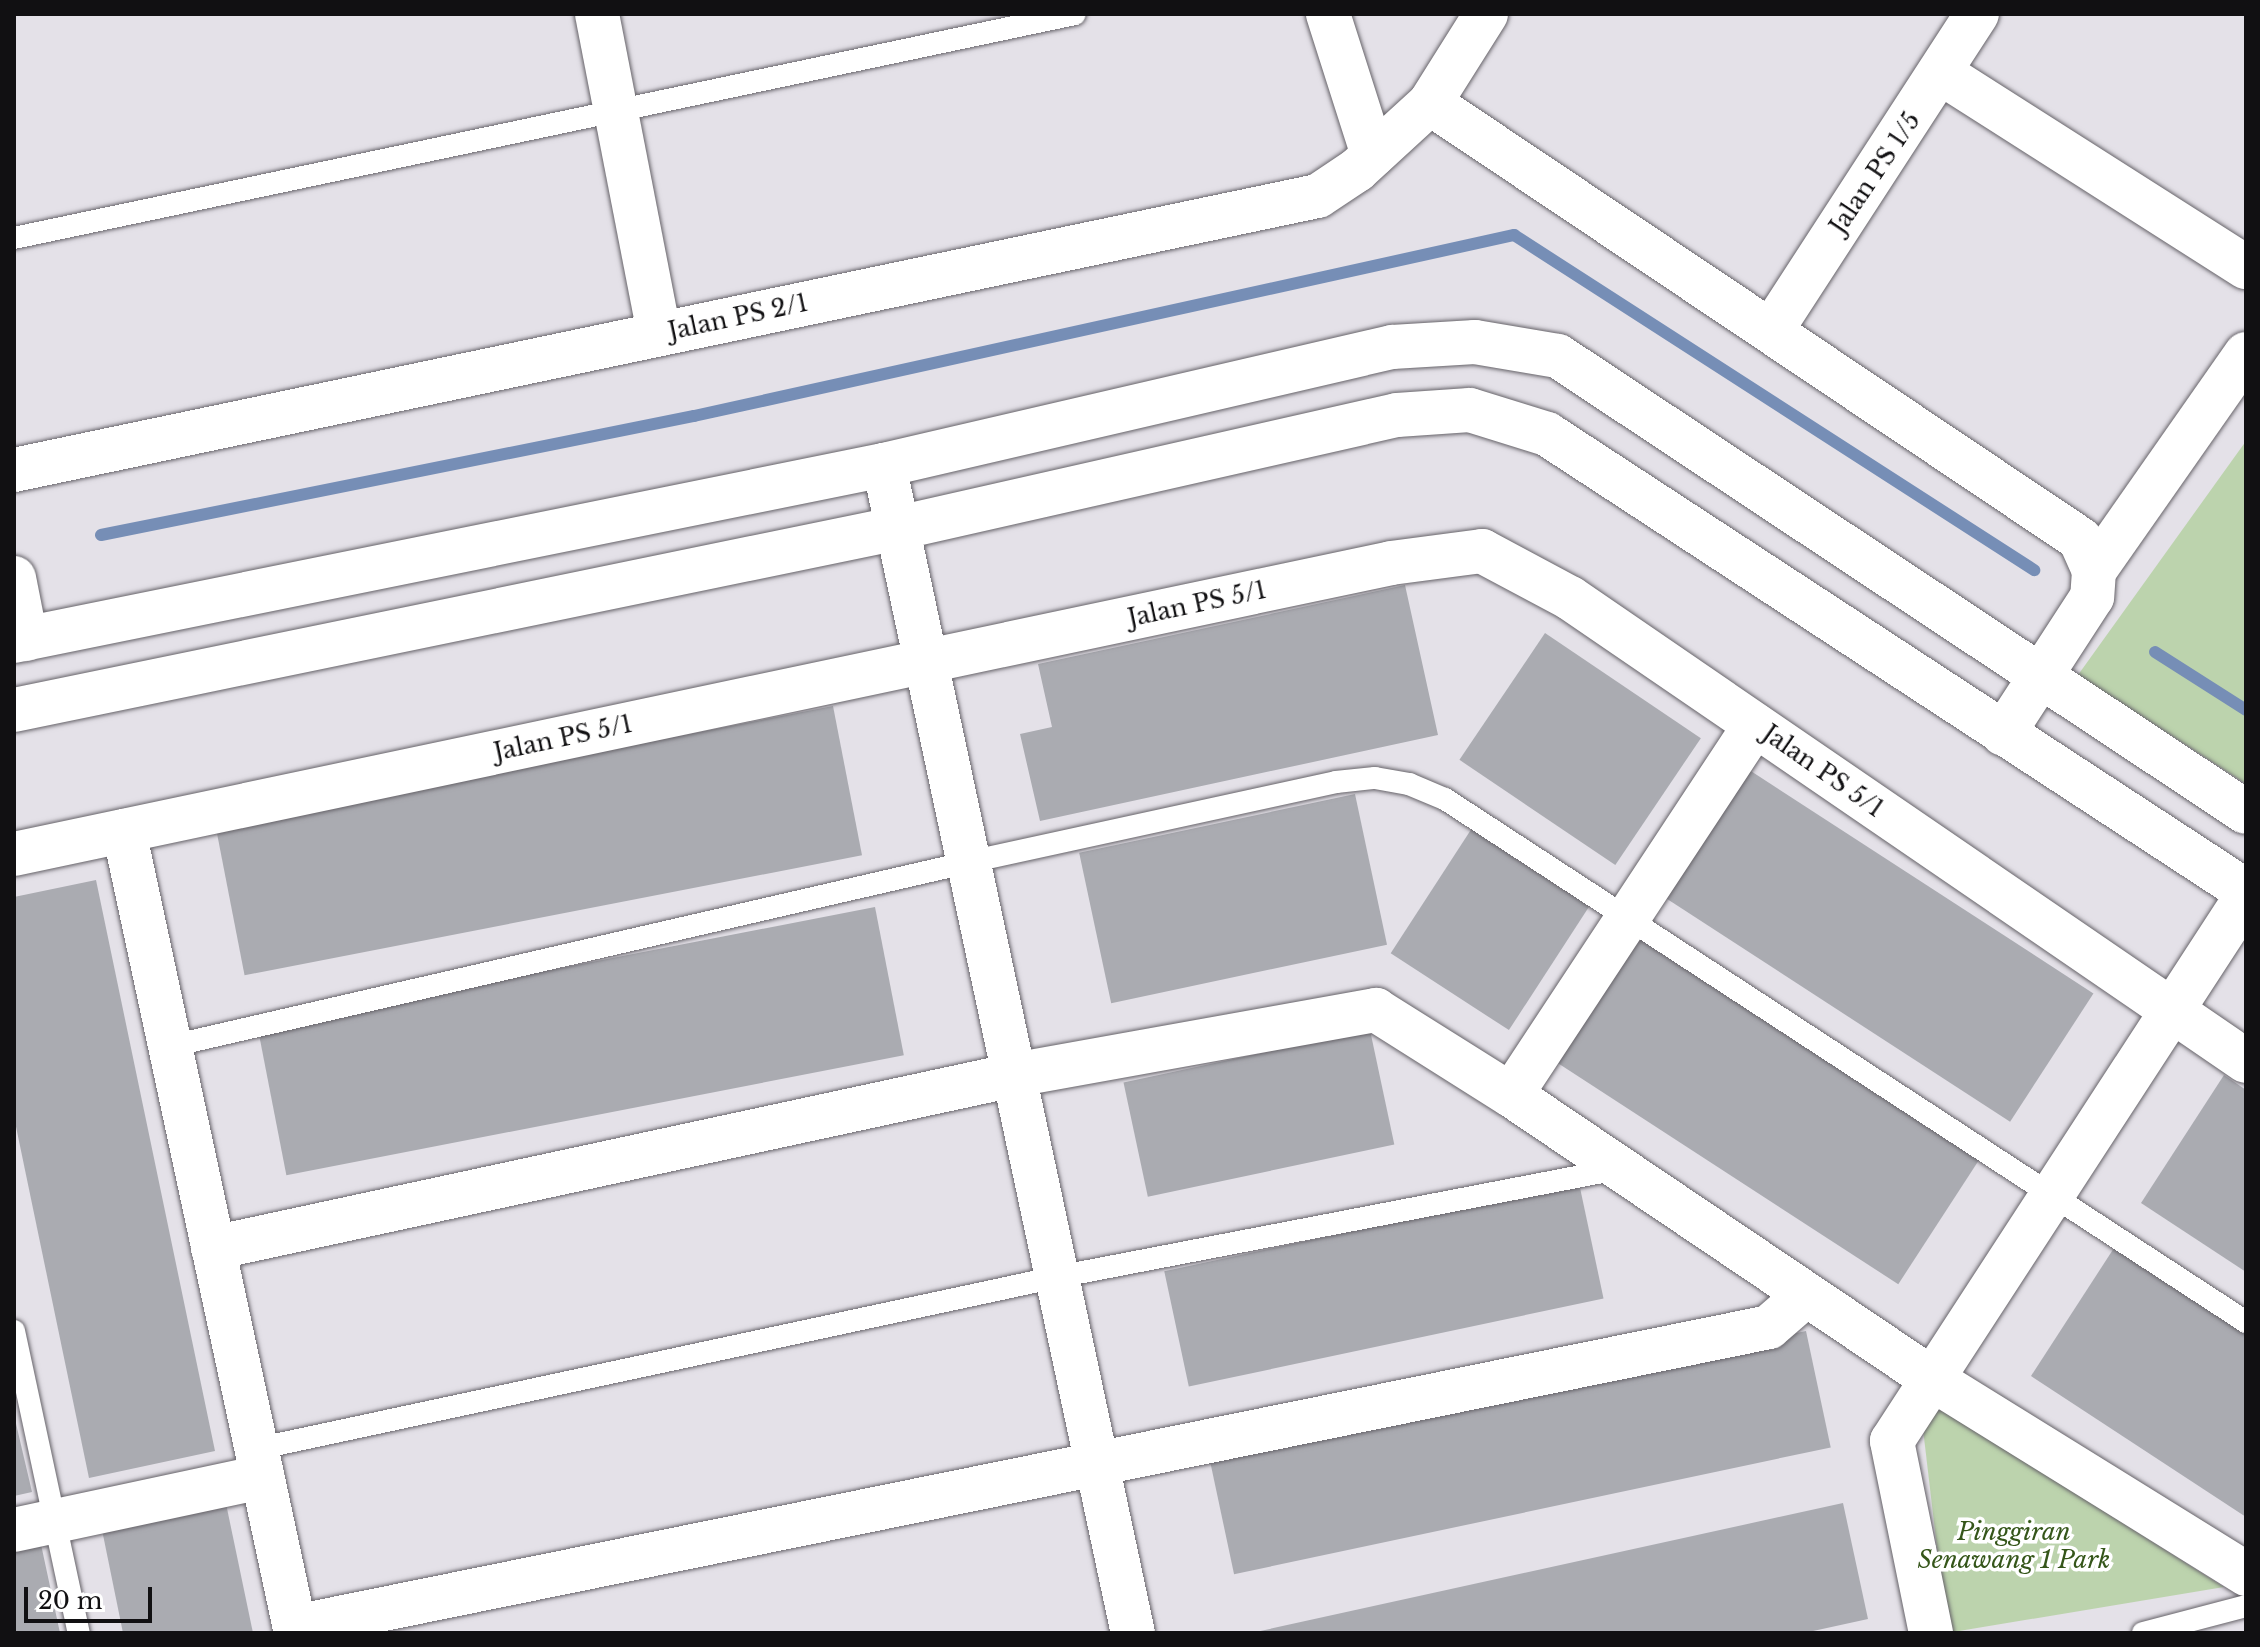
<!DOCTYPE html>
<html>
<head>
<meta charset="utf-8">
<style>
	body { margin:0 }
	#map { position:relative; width:2260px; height:1647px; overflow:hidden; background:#e4e1e8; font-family:"Libre Baskerville",serif }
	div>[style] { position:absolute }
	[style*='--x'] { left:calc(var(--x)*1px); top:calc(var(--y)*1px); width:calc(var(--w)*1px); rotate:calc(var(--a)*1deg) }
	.green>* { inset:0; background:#bcd3ad }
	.stream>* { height:12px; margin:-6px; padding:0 6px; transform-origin:6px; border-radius:6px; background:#768eb6 }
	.building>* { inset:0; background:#aaabb1; transform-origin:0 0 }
	.roads { filter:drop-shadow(0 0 2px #666369) drop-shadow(0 0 2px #666369) }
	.lane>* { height:22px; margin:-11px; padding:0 11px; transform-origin:11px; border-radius:11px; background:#fff }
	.street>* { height:44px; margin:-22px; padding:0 22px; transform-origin:22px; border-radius:22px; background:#fff }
	.secondary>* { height:44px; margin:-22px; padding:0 22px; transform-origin:22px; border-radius:22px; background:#fff }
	span { translate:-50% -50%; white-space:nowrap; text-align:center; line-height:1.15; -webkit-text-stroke:7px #fff; paint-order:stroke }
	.street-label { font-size:24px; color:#111012 }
	.park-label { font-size:24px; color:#35561a; font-style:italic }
	.frame { position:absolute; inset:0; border:16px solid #111012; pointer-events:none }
	.scale { position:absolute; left:24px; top:1587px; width:128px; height:36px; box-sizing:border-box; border:4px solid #111012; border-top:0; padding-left:10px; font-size:24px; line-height:28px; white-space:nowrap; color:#111012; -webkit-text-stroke:6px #fff; paint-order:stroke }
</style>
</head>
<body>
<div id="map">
	<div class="green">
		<div style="clip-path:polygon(2246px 441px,2246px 784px,2078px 675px)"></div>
		<div style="clip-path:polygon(1940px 1408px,2224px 1587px,1947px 1633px,1923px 1429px)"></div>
	</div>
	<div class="stream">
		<div style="--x:101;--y:535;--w:605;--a:-11.35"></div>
		<div style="--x:694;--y:416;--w:840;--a:-12.45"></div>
		<div style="--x:1514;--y:235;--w:619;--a:32.79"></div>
		<div style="--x:2155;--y:652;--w:108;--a:32.5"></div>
	</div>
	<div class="building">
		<div style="clip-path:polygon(1405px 585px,1438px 735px,1040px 821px,1020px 734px,1052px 727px,1038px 664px)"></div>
		<div style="left:1545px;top:633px;width:188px;height:153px;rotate:34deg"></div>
		<div style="left:833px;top:706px;width:152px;height:629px;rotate:79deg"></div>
		<div style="left:1737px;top:762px;width:425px;height:153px;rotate:33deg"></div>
		<div style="left:1355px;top:794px;width:154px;height:282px;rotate:78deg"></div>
		<div style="left:1474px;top:825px;width:141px;height:153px;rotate:33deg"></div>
		<div style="clip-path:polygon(96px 880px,215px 1451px,89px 1478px,14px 1117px,14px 897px)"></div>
		<div style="left:875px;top:907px;width:151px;height:629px;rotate:79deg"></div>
		<div style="left:1626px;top:925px;width:424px;height:153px;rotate:33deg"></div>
		<div style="left:1370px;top:1030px;width:117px;height:252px;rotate:78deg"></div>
		<div style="clip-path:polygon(2224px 1075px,2246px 1090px,2246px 1272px,2141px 1203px)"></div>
		<div style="left:1579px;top:1183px;width:118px;height:424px;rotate:78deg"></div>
		<div style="clip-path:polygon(2114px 1248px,2246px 1334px,2246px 1517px,2031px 1376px)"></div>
		<div style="left:1806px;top:1331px;width:119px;height:610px;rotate:78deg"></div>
		<div style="clip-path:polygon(14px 1415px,32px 1492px,14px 1496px)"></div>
		<div style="clip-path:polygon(224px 1494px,253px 1633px,123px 1633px,100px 1520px)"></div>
		<div style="clip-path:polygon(1843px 1503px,1868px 1619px,1804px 1633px,1251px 1633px)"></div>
		<div style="clip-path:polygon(39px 1535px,60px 1633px,14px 1633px,14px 1540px)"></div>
	</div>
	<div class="roads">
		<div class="lane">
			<div style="--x:14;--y:238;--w:1084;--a:-11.92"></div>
			<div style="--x:171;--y:1046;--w:819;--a:-12.98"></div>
			<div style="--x:969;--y:862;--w:376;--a:-12.3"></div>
			<div style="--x:1336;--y:782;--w:39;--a:-6"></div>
			<div style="--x:1375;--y:778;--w:35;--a:10"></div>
			<div style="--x:1409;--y:784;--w:39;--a:23"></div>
			<div style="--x:1445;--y:799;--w:957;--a:33.14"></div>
			<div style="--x:14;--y:1331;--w:309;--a:77.9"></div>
			<div style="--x:256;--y:1449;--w:819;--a:-12.12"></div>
			<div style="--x:1057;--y:1277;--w:571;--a:-10.9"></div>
			<div style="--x:2143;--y:1633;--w:106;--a:-14.7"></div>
		</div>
		<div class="street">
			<div style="--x:597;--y:14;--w:325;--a:79"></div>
			<div style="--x:1328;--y:14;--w:148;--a:72.3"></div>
			<div style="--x:1486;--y:14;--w:105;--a:122.2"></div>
			<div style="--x:1430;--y:103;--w:783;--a:33.85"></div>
			<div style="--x:2080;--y:539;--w:35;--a:66"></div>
			<div style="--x:2094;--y:571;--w:26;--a:94"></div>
			<div style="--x:2092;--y:597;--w:163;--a:123"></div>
			<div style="--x:1941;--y:73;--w:361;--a:32.5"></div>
			<div style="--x:1771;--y:331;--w:378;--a:-57"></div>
			<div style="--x:884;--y:465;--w:1194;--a:77.97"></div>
			<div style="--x:14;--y:470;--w:1332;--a:-11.87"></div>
			<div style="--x:1318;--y:196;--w:47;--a:-33.7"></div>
			<div style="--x:1357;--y:170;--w:99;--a:-42.5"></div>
			<div style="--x:2094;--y:571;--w:265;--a:-55"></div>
			<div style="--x:14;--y:578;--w:62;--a:78.9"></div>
			<div style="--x:124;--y:831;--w:820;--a:77.9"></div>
			<div style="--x:14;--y:854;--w:1407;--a:-11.93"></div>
			<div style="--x:1391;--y:563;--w:92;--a:-7.5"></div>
			<div style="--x:1482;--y:551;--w:100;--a:28.1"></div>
			<div style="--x:1570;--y:598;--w:819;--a:34.41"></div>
			<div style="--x:1511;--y:1095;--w:443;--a:-56.6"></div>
			<div style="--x:213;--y:1248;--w:819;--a:-12.19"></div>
			<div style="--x:1014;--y:1075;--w:368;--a:-10.2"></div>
			<div style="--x:1376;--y:1010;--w:160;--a:32.2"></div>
			<div style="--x:1511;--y:1095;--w:508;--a:34"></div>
			<div style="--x:1932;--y:1379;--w:370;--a:31.8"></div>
			<div style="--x:14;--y:1530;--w:254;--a:-12.1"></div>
			<div style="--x:295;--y:1627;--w:1504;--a:-11.5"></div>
			<div style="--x:1769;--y:1327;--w:49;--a:-40.9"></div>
			<div style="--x:1931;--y:1633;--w:196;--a:-101.5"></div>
			<div style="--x:1892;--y:1441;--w:649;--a:-56.95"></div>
		</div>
		<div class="secondary">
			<div style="--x:14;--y:641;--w:888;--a:-11.44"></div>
			<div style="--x:884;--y:465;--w:522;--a:-13.08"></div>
			<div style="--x:1392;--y:347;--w:83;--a:-3.4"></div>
			<div style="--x:1475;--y:342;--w:84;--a:9.6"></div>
			<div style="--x:1558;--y:356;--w:825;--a:33.54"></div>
			<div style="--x:14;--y:710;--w:903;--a:-11.63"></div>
			<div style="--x:898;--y:528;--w:512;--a:-12.76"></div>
			<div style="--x:1397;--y:415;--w:73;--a:-3.9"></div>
			<div style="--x:1470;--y:410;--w:81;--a:17.3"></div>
			<div style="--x:1547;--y:434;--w:835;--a:33.18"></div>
		</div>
	</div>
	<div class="street-label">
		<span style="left:1875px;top:173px;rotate:-56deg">Jalan PS 1/5</span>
		<span style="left:738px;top:317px;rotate:-12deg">Jalan PS 2/1</span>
		<span style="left:1197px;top:604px;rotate:-12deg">Jalan PS 5/1</span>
		<span style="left:563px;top:738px;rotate:-12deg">Jalan PS 5/1</span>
		<span style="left:1823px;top:771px;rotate:35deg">Jalan PS 5/1</span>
	</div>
	<div class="park-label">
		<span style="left:2014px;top:1546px">Pinggiran<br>Senawang 1 Park</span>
	</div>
	<div class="frame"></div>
	<div class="scale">20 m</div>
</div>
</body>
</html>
